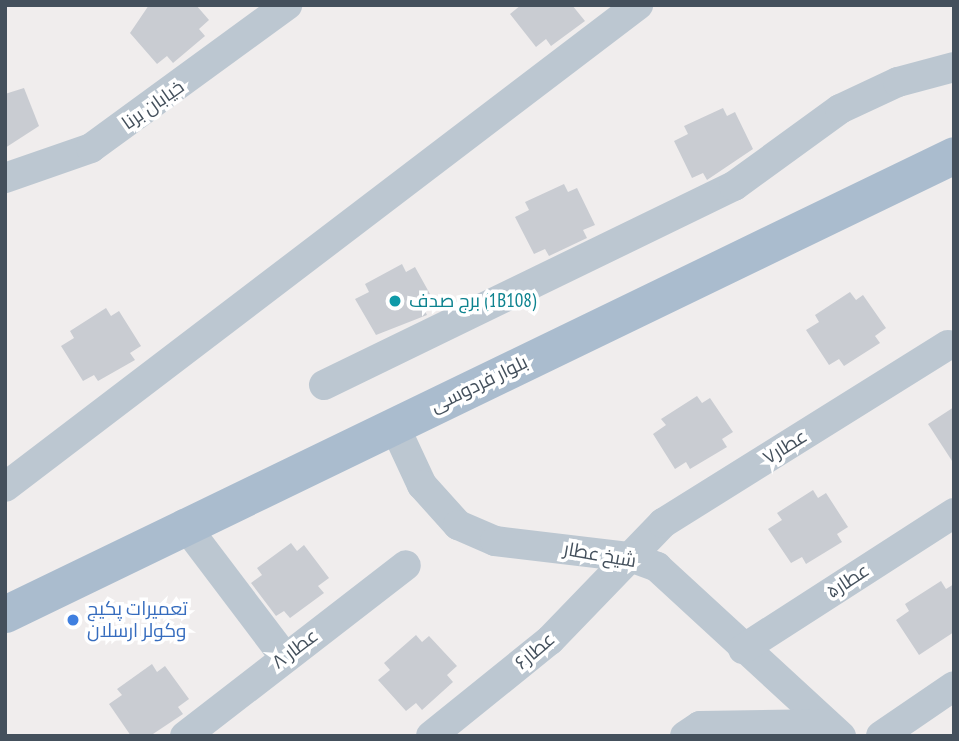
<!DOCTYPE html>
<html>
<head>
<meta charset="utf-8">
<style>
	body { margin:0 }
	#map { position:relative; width:959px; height:741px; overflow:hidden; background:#f0eded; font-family:"PT Sans Narrow",Cairo,sans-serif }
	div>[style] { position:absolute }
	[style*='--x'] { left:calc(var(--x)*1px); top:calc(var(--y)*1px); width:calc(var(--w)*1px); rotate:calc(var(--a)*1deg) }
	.building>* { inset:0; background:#c9ccd2 }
	.minor>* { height:30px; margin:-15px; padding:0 15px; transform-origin:15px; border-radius:15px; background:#bcc7d1 }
	.major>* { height:37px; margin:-18.5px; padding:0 18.5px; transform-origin:18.5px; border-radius:18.5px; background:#aabcce }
	.dots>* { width:19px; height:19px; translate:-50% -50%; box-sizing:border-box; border:4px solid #fff; border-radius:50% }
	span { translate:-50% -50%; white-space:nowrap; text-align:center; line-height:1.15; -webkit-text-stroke:7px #fff; paint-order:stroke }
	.street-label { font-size:19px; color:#44505c }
	.culture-label { font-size:19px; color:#0d838f }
	.left { translate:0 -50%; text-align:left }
	.shop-label { font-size:19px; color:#366cbe }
	.frame { position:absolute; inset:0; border:7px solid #44505c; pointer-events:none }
</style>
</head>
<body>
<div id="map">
	<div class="building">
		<div style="clip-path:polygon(149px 5px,196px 5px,209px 20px,199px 29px,205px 36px,173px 63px,167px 56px,157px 64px,130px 33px)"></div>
		<div style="clip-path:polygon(521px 5px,572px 5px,585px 21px,551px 46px,546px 39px,536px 47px,510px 14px)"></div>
		<div style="clip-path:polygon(24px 88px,39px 126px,5px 148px,5px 94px)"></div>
		<div style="clip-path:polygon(723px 108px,727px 116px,735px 112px,753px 149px,707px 180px,703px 173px,692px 178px,674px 141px,688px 134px,684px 126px)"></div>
		<div style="clip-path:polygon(564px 184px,568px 192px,577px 188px,595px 225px,583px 230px,587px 238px,549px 256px,545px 249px,534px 254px,515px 217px,529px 210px,525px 202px)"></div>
		<div style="clip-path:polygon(402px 264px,406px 272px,415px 267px,435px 303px,424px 309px,427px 315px,376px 335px,355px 299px,369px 292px,365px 284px)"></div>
		<div style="clip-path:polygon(850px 292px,856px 300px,863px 295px,886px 328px,875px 336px,880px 343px,844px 366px,839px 359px,829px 365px,806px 330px,819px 322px,815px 315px)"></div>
		<div style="clip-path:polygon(106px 308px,111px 316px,119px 311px,141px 346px,130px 353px,135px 360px,98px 381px,94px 375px,83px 381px,61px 346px,74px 338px,70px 331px)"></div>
		<div style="clip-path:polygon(697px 396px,702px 403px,710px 398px,733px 432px,722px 439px,727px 447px,690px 469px,686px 462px,675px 469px,653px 434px,666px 425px,661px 419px)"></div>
		<div style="clip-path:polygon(954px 407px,954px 464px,928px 424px)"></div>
		<div style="clip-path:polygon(813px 490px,818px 498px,826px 493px,848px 527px,837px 534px,842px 542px,806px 564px,802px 557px,791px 563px,768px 529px,782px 520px,777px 513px)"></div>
		<div style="clip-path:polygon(291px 543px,297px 551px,304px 545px,329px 578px,318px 586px,324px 593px,290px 618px,284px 611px,276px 616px,251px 583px,262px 575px,257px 568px)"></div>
		<div style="clip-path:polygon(941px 581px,946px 589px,954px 584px,954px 632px,919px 655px,896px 620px,909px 611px,905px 604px)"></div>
		<div style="clip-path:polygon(416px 635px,422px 642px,429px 636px,457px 666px,447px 675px,453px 682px,422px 710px,416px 703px,406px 711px,378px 680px,390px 670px,384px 663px)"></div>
		<div style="clip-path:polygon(152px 664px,157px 672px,165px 666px,189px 699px,178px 707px,183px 714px,150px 736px,131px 736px,109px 704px,122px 695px,117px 689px)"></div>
	</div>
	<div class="minor">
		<div style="--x:5;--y:178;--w:91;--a:-19.2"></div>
		<div style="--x:91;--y:148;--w:243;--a:-36.1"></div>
		<div style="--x:324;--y:385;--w:456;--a:-25.9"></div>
		<div style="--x:734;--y:186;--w:131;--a:-36"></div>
		<div style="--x:840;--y:109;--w:64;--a:-25"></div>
		<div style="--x:898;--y:82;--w:58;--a:-15"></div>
		<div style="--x:394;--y:425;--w:66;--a:65"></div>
		<div style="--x:422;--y:485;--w:54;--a:48"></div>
		<div style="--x:458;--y:525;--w:40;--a:23.4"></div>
		<div style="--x:495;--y:541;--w:136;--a:6.8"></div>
		<div style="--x:630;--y:557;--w:29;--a:20"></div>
		<div style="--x:657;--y:567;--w:250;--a:42.6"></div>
		<div style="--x:5;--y:487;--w:796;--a:-37.29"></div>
		<div style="--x:184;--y:524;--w:166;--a:52.9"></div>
		<div style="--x:743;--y:649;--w:251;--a:-32.8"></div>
		<div style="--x:185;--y:736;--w:279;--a:-37.7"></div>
		<div style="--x:431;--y:736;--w:153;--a:-38.9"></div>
		<div style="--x:550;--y:640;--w:163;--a:-46"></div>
		<div style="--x:663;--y:523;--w:336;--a:-32"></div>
		<div style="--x:685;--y:736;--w:18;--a:-34"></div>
		<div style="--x:700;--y:726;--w:127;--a:-0.9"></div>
		<div style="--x:881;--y:736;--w:88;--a:-34.4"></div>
	</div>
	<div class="major">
		<div style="--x:5;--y:614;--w:1054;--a:-25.81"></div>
	</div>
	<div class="dots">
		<div style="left:395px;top:301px;background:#0f9aa8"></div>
		<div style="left:73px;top:620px;background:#3f7fe0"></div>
	</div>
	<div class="street-label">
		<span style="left:153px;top:105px;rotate:-35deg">خیابان برنا</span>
		<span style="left:479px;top:384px;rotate:-26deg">بلوار فردوسی</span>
		<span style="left:785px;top:447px;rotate:-32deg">عطار۷</span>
		<span style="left:600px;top:555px;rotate:10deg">شیخ عطار</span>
		<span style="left:848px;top:581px;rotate:-33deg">عطار۵</span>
		<span style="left:295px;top:649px;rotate:-37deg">عطار ۸</span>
		<span style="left:535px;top:651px;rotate:-40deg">عطار۶</span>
	</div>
	<div class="culture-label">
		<span class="left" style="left:409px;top:301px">برج صدف (1B108)</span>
	</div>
	<div class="shop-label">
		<span class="left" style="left:87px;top:620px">تعمیرات پکیج<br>وکولر ارسلان</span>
	</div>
	<div class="frame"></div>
</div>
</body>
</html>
